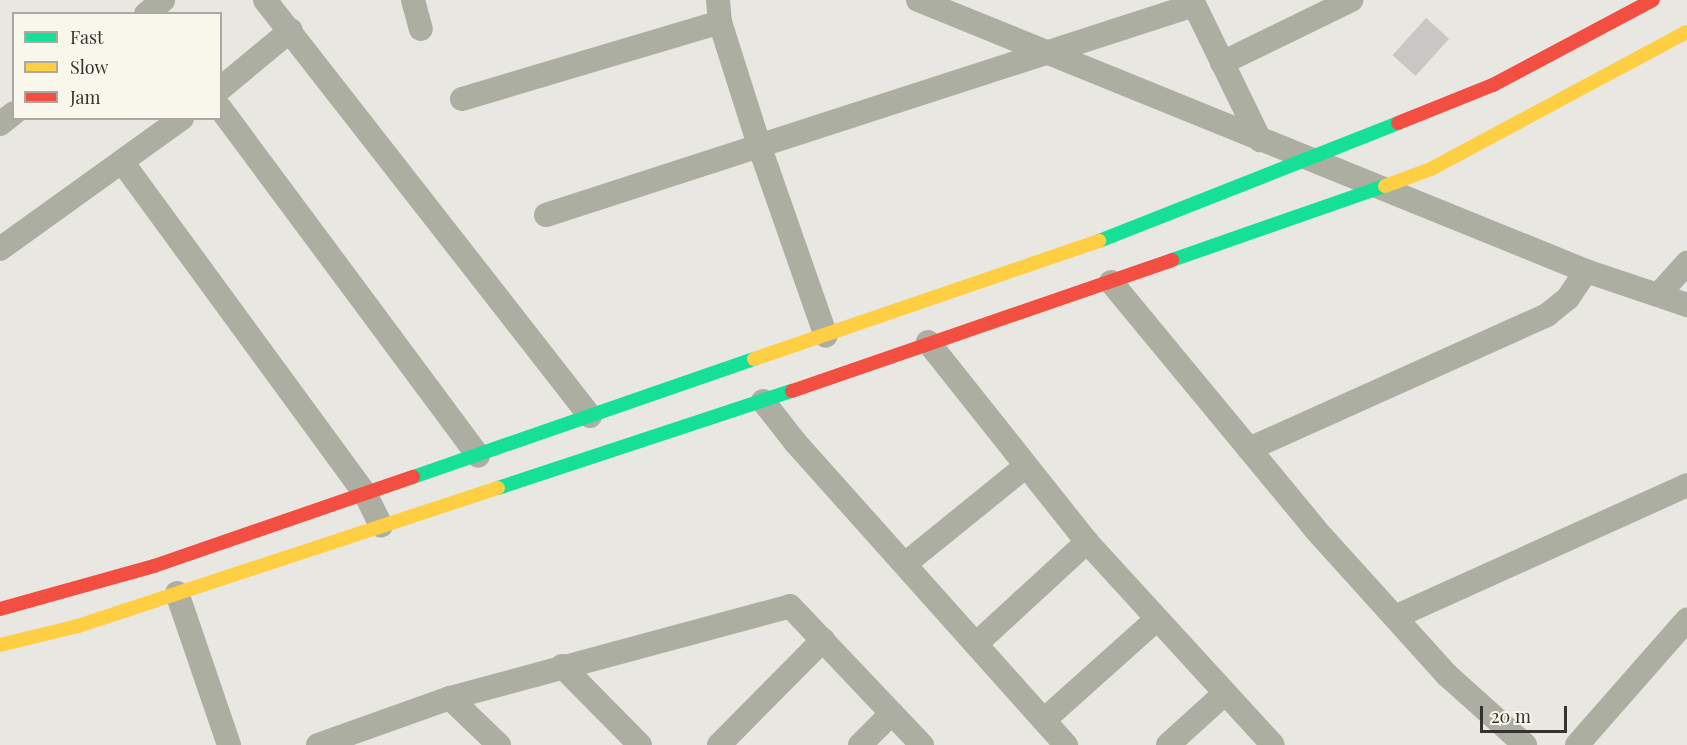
<!DOCTYPE html>
<html>
<head>
<meta charset="utf-8">
<style>
	body { margin:0 }
	#map { position:relative; width:1687px; height:745px; overflow:hidden; background:#e8e7e2; font-family:"Playfair Display",serif }
	div>[style] { position:absolute }
	[style*='--x'] { left:calc(var(--x)*1px); top:calc(var(--y)*1px); width:calc(var(--w)*1px); rotate:calc(var(--a)*1deg) }
	.building>* { inset:0; background:#c9c7c3; transform-origin:0 0 }
	.street>* { height:24px; margin:-12px; padding:0 12px; transform-origin:12px; border-radius:12px; background:#acaea2 }
	.fast>* { height:14px; margin:-7px; padding:0 7px; transform-origin:7px; border-radius:7px; background:#16e098 }
	.slow>* { height:14px; margin:-7px; padding:0 7px; transform-origin:7px; border-radius:7px; background:#ffcf43 }
	.jam>* { height:14px; margin:-7px; padding:0 7px; transform-origin:7px; border-radius:7px; background:#f24e42 }
	span { translate:-50% -50%; white-space:nowrap; text-align:center; line-height:1.15; -webkit-text-stroke:5px #f9f6eb; paint-order:stroke }
	.legend { position:absolute; left:12px; top:12px; width:210px; height:108px; box-sizing:border-box; background:#f9f6eb; border:2px solid #aaa8a0; margin:0; padding:8px 10px; list-style:none; font-size:18px; color:#34332f }
	.legend li { display:flex; align-items:center; gap:12px; height:30px }
	.legend b { width:30px; border:2px solid #aaa8a0 }
	.scale { position:absolute; left:1480px; top:706px; width:87px; height:27px; box-sizing:border-box; border:3px solid #34332f; border-top:0; padding-left:8px; font-size:18px; line-height:21px; white-space:nowrap; color:#34332f; -webkit-text-stroke:4px #f9f6eb; paint-order:stroke }
</style>
</head>
<body>
<div id="map">
	<div class="building">
		<div style="left:1426px;top:18px;width:31px;height:50px;rotate:42deg"></div>
	</div>
	<div class="street">
		<div style="--x:265;--y:0;--w:528;--a:52"></div>
		<div style="--x:413;--y:0;--w:30;--a:75"></div>
		<div style="--x:718;--y:0;--w:22;--a:85"></div>
		<div style="--x:720;--y:22;--w:129;--a:72.4"></div>
		<div style="--x:759;--y:145;--w:202;--a:70.7"></div>
		<div style="--x:918;--y:0;--w:721;--a:22.08"></div>
		<div style="--x:1586;--y:271;--w:107;--a:18.6"></div>
		<div style="--x:1192;--y:0;--w:156;--a:64.1"></div>
		<div style="--x:146;--y:14;--w:22;--a:-39"></div>
		<div style="--x:1222;--y:63;--w:144;--a:-26"></div>
		<div style="--x:220;--y:89;--w:92;--a:-39.7"></div>
		<div style="--x:462;--y:99;--w:269;--a:-16.6"></div>
		<div style="--x:220;--y:108;--w:433;--a:53.4"></div>
		<div style="--x:0;--y:124;--w:18;--a:-38"></div>
		<div style="--x:123;--y:163;--w:411;--a:53.8"></div>
		<div style="--x:366;--y:495;--w:34;--a:64"></div>
		<div style="--x:546;--y:215;--w:681;--a:-17.96"></div>
		<div style="--x:0;--y:249;--w:224;--a:-35.7"></div>
		<div style="--x:1111;--y:282;--w:320;--a:50.4"></div>
		<div style="--x:1315;--y:529;--w:197;--a:47.9"></div>
		<div style="--x:1447;--y:675;--w:105;--a:41.9"></div>
		<div style="--x:1659;--y:294;--w:42;--a:-47.9"></div>
		<div style="--x:928;--y:342;--w:256;--a:51.5"></div>
		<div style="--x:1087;--y:542;--w:275;--a:47.5"></div>
		<div style="--x:763;--y:401;--w:52;--a:52"></div>
		<div style="--x:795;--y:442;--w:407;--a:48.2"></div>
		<div style="--x:1249;--y:449;--w:327;--a:-24.2"></div>
		<div style="--x:1547;--y:315;--w:27;--a:-39"></div>
		<div style="--x:1568;--y:298;--w:32;--a:-56"></div>
		<div style="--x:905;--y:564;--w:156;--a:-39"></div>
		<div style="--x:177;--y:593;--w:161;--a:71.1"></div>
		<div style="--x:1395;--y:617;--w:320;--a:-24.3"></div>
		<div style="--x:976;--y:644;--w:151;--a:-42.6"></div>
		<div style="--x:562;--y:666;--w:111;--a:45.4"></div>
		<div style="--x:450;--y:698;--w:68;--a:43.8"></div>
		<div style="--x:1044;--y:720;--w:150;--a:-41.8"></div>
		<div style="--x:318;--y:745;--w:140;--a:-19.6"></div>
		<div style="--x:450;--y:698;--w:352;--a:-15.1"></div>
		<div style="--x:790;--y:606;--w:192;--a:46.5"></div>
		<div style="--x:719;--y:745;--w:148;--a:-45.3"></div>
		<div style="--x:860;--y:745;--w:45;--a:-45"></div>
		<div style="--x:1168;--y:745;--w:76;--a:-42.3"></div>
		<div style="--x:1577;--y:745;--w:167;--a:-48.7"></div>
	</div>
	<div class="fast">
		<div style="--x:1099;--y:241;--w:321;--a:-21.5"></div>
		<div style="--x:1172;--y:260;--w:225;--a:-19.2"></div>
		<div style="--x:413;--y:477;--w:361;--a:-19.1"></div>
		<div style="--x:498;--y:488;--w:310;--a:-18.3"></div>
	</div>
	<div class="slow">
		<div style="--x:1385;--y:186;--w:49;--a:-20.3"></div>
		<div style="--x:1431;--y:169;--w:290;--a:-28.2"></div>
		<div style="--x:754;--y:359;--w:365;--a:-18.9"></div>
		<div style="--x:0;--y:645;--w:80;--a:-13.7"></div>
		<div style="--x:78;--y:626;--w:442;--a:-18.2"></div>
	</div>
	<div class="jam">
		<div style="--x:1398;--y:123;--w:102;--a:-21.8"></div>
		<div style="--x:1493;--y:85;--w:181;--a:-28"></div>
		<div style="--x:792;--y:391;--w:402;--a:-19"></div>
		<div style="--x:0;--y:609;--w:160;--a:-15.6"></div>
		<div style="--x:154;--y:566;--w:274;--a:-19"></div>
	</div>
	<ul class="legend">
	<li><b style="height:8px;background:#16e098"></b>Fast</li>
	<li><b style="height:8px;background:#ffcf43"></b>Slow</li>
	<li><b style="height:8px;background:#f24e42"></b>Jam</li>
	</ul>
	<div class="scale">20 m</div>
</div>
</body>
</html>
